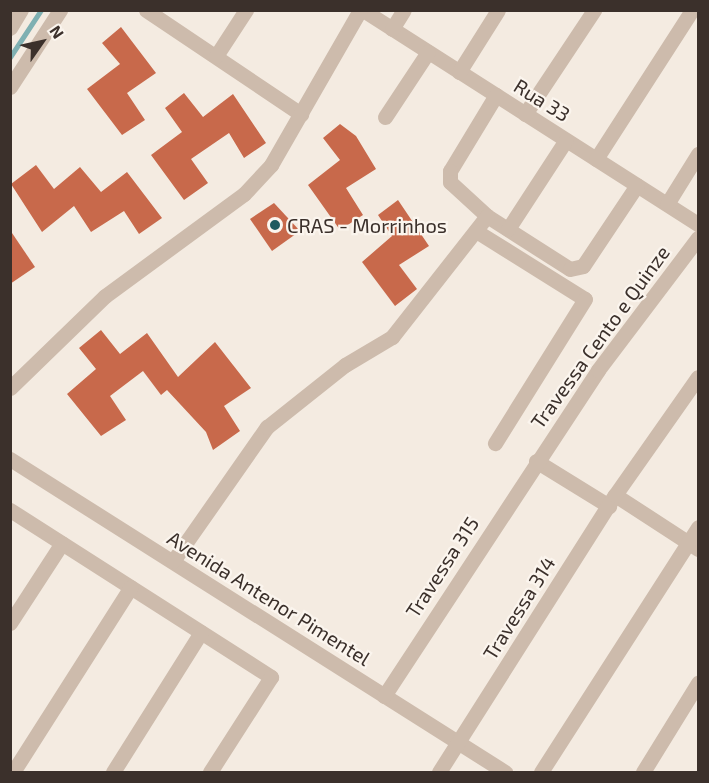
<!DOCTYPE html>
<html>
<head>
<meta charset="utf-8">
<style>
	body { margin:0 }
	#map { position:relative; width:709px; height:783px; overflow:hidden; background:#f4ebe1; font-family:"Exo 2",sans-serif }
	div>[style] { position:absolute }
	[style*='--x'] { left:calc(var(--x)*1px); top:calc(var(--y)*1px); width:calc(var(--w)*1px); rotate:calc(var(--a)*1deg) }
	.stream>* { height:5px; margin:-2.5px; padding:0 2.5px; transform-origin:2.5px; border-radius:2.5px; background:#7fb0b2 }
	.building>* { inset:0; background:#c8694b }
	.minor>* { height:15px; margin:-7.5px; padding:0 7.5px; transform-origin:7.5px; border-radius:7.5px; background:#cdbbac }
	.dots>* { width:16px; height:16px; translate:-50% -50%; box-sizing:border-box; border:3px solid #fbf5ee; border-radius:50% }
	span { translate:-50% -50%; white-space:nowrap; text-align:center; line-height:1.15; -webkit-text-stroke:4.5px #fbf5ee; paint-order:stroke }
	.street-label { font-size:20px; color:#3b302b }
	.poi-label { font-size:20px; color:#3b302b }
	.left { translate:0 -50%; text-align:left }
	.frame { position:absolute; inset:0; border:12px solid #3b302b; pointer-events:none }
	.north { position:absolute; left:12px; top:12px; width:60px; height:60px; -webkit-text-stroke:4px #fbf5ee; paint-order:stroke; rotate:56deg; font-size:16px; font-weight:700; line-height:24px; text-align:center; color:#3b302b }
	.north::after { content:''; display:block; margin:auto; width:21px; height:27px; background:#3b302b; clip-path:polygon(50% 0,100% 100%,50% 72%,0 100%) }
</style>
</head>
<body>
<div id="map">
	<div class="stream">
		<div style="--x:10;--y:57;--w:56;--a:-56.6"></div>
	</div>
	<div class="building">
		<div style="clip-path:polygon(121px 27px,156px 73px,127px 93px,145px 120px,122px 135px,87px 89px,120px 64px,102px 43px)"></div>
		<div style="clip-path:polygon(184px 93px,203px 117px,233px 94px,266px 143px,244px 158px,229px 133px,191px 159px,208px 183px,184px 200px,151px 155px,182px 132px,165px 108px)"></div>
		<div style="clip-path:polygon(340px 124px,356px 136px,376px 169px,346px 188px,363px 215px,340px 230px,308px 185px,340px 160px,323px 138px)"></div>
		<div style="clip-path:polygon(36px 165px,54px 189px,80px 167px,101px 192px,127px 172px,162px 218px,139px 234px,124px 211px,91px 232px,74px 206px,42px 232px,11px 184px)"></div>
		<div style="clip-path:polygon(398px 200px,429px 246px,399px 265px,417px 289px,395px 306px,362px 262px,392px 236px,378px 215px)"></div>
		<div style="clip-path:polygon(274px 203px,300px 231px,272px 251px,250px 219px)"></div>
		<div style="clip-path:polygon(10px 230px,35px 267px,10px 284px)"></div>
		<div style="clip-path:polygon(101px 330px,120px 354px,147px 333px,178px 377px,215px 342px,251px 388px,224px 406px,240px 431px,213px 450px,206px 432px,167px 390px,161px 395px,143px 371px,110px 396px,126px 420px,101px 436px,67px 394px,96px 369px,79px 348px)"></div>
	</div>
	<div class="minor">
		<div style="--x:146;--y:10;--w:187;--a:33.9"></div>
		<div style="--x:363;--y:10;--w:398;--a:32.6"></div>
		<div style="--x:10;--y:28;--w:21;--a:-59"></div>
		<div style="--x:392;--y:29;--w:22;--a:-58"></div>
		<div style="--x:216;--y:56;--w:55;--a:-56.9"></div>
		<div style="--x:459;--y:72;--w:73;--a:-57.8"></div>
		<div style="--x:10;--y:87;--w:92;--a:-57"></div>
		<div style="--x:496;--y:95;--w:89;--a:121.2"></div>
		<div style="--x:450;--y:171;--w:11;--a:90"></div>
		<div style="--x:450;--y:182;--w:50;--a:42.6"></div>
		<div style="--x:487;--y:216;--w:98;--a:32.6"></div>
		<div style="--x:570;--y:269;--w:13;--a:-13"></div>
		<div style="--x:583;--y:266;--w:97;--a:-56.3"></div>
		<div style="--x:525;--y:114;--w:125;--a:-56.4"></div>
		<div style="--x:385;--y:117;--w:78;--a:-56.5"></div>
		<div style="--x:596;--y:159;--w:177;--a:-57.2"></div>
		<div style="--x:667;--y:204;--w:59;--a:-58.2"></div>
		<div style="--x:508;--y:229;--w:106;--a:-56.9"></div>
		<div style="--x:476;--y:231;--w:128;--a:32"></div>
		<div style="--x:585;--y:299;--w:170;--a:122"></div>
		<div style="--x:10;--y:388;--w:132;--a:-44.1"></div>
		<div style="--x:105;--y:296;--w:172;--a:-36.3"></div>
		<div style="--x:244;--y:194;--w:40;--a:-47"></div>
		<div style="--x:271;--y:165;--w:179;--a:-60.1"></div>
		<div style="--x:10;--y:459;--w:586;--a:32.31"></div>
		<div style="--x:536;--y:461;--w:86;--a:31.7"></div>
		<div style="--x:615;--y:495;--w:99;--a:33"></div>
		<div style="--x:10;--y:510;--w:310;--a:32.6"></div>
		<div style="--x:271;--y:677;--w:113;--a:122.7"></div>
		<div style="--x:173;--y:561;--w:164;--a:-55"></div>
		<div style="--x:267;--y:427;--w:100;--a:-38.5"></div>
		<div style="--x:345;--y:365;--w:55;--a:-30.8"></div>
		<div style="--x:392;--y:337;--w:154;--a:-51.9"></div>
		<div style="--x:10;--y:623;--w:95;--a:-57"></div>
		<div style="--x:384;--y:696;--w:390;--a:-56.7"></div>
		<div style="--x:598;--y:370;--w:166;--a:-52.9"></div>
		<div style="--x:13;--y:772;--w:219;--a:-57.5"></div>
		<div style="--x:113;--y:772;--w:165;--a:-57.8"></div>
		<div style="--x:439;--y:772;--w:328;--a:-57.6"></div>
		<div style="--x:615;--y:495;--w:144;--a:-54.9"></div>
		<div style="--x:541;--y:772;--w:291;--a:-57.3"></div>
		<div style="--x:643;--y:772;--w:105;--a:-58.3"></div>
	</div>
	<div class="dots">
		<div style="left:275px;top:225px;background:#1f5a5e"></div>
	</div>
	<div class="street-label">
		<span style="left:542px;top:100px;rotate:32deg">Rua 33</span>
		<span style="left:600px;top:337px;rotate:-54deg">Travessa Cento e Quinze</span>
		<span style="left:442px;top:567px;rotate:-57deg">Travessa 315</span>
		<span style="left:269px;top:598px;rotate:32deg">Avenida Antenor Pimentel</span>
		<span style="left:519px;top:608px;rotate:-58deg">Travessa 314</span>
	</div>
	<div class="poi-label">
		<span class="left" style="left:287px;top:225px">CRAS - Morrinhos</span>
	</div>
	<div class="frame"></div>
	<div class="north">N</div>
</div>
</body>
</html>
